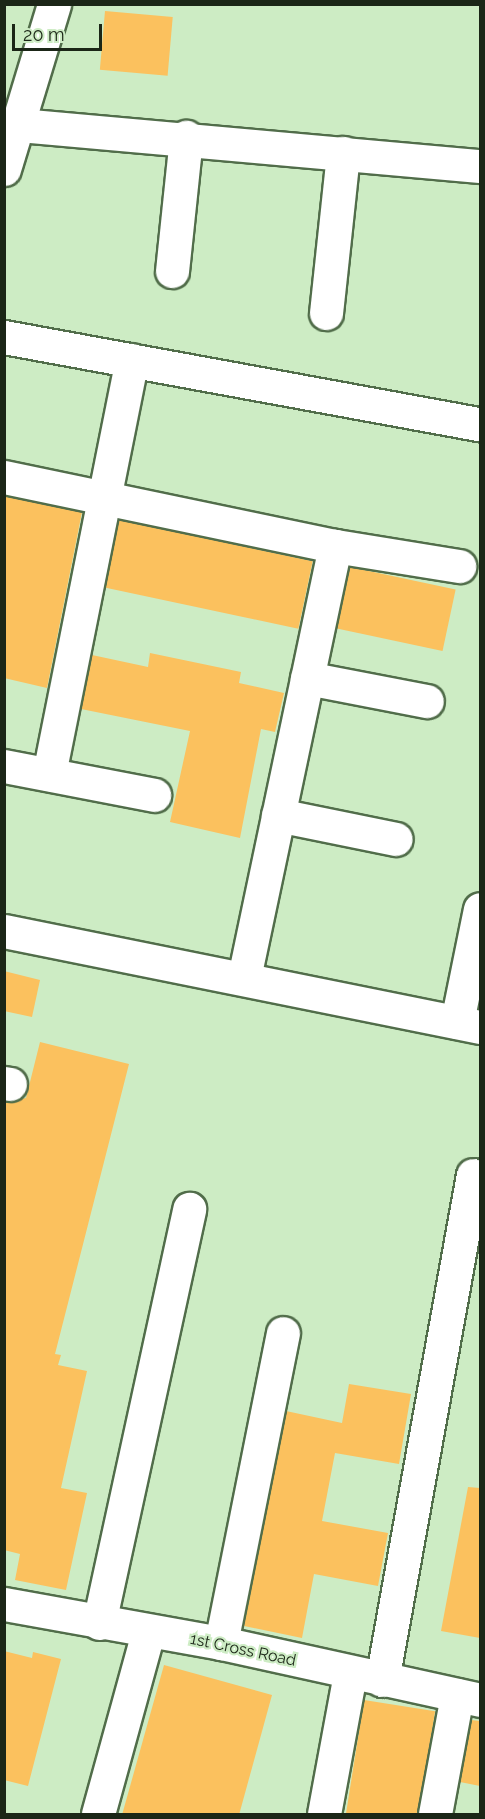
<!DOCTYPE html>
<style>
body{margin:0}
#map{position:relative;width:485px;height:1819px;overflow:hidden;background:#cdecc4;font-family:Raleway,sans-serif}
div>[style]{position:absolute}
.building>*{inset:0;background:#fbc15e;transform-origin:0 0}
.roads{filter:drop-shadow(2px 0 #516d4a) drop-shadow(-2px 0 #516d4a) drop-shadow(0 2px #516d4a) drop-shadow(0 -2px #516d4a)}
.minor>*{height:33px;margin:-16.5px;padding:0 16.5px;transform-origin:16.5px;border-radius:16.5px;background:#fff}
span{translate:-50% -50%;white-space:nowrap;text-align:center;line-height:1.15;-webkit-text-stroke:4.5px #cdecc4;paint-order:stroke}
.street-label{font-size:16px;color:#1b2617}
.frame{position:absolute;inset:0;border:6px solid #1b2617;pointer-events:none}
.scale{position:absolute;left:12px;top:24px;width:90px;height:27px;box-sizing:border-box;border:3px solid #1b2617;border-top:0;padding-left:8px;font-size:18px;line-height:21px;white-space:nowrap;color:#1b2617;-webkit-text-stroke:4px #cdecc4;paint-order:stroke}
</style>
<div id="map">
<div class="building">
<div style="left:105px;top:11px;width:68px;height:59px;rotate:5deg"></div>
<div style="clip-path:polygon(4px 496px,82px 512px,47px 688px,4px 678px)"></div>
<div style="left:119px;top:520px;width:198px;height:69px;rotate:12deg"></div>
<div style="left:350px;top:567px;width:108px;height:63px;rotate:12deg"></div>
<div style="clip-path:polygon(150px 653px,241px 672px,239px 683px,284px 693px,275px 732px,261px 729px,240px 838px,170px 822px,190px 731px,81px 709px,92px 655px,148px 667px)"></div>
<div style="clip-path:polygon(4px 971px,40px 980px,32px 1017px,4px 1011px)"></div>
<div style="clip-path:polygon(40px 1042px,129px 1064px,55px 1354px,61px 1355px,58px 1365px,87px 1371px,61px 1488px,87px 1493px,66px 1590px,15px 1580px,20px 1554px,4px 1550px,4px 1102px,26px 1098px)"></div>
<div style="clip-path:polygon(349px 1384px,411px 1394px,399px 1464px,335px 1453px,322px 1521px,388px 1533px,378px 1586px,314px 1574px,302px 1638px,244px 1626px,286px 1411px,342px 1423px)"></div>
<div style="clip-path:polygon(468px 1487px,480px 1488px,480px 1638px,441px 1631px)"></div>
<div style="clip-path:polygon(4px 1651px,32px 1658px,33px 1652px,61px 1659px,28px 1786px,4px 1780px)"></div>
<div style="clip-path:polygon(164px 1665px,272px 1695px,239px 1815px,122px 1815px)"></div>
<div style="left:364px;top:1700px;width:72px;height:117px;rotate:9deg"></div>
<div style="clip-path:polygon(471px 1720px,480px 1721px,480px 1786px,460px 1782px)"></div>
</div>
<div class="roads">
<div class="minor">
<div style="left:19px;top:125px;width:463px;rotate:5.1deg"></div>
<div style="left:4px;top:169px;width:172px;rotate:-73.1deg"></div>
<div style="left:172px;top:271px;width:135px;rotate:-84deg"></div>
<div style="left:326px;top:313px;width:161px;rotate:-83.9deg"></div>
<div style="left:4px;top:337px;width:484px;rotate:10.4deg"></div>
<div style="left:4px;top:477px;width:338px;rotate:11.8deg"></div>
<div style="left:335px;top:546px;width:442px;rotate:101.9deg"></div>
<div style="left:335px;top:546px;width:126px;rotate:9.2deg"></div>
<div style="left:307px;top:678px;width:122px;rotate:10.9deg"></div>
<div style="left:4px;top:766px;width:153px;rotate:10.9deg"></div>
<div style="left:49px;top:774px;width:422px;rotate:-78.7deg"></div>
<div style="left:278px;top:815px;width:120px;rotate:11.5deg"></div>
<div style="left:4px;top:931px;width:486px;rotate:11.4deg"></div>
<div style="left:457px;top:1022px;width:115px;rotate:-78.5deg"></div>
<div style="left:4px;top:1083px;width:6px;rotate:9deg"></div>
<div style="left:4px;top:1604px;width:220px;rotate:10.2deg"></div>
<div style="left:221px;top:1643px;width:265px;rotate:12.4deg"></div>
<div style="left:99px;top:1623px;width:424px;rotate:-77.7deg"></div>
<div style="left:221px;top:1643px;width:316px;rotate:-78.7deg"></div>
<div style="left:382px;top:1680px;width:513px;rotate:-79.79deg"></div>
<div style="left:98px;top:1814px;width:188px;rotate:-74.6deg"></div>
<div style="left:324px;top:1814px;width:142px;rotate:-79.5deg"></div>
<div style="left:435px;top:1814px;width:121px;rotate:-79.5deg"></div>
</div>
</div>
<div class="street-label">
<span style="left:243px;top:1650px;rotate:12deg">1st Cross Road</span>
</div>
<div class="frame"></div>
<div class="scale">20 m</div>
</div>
